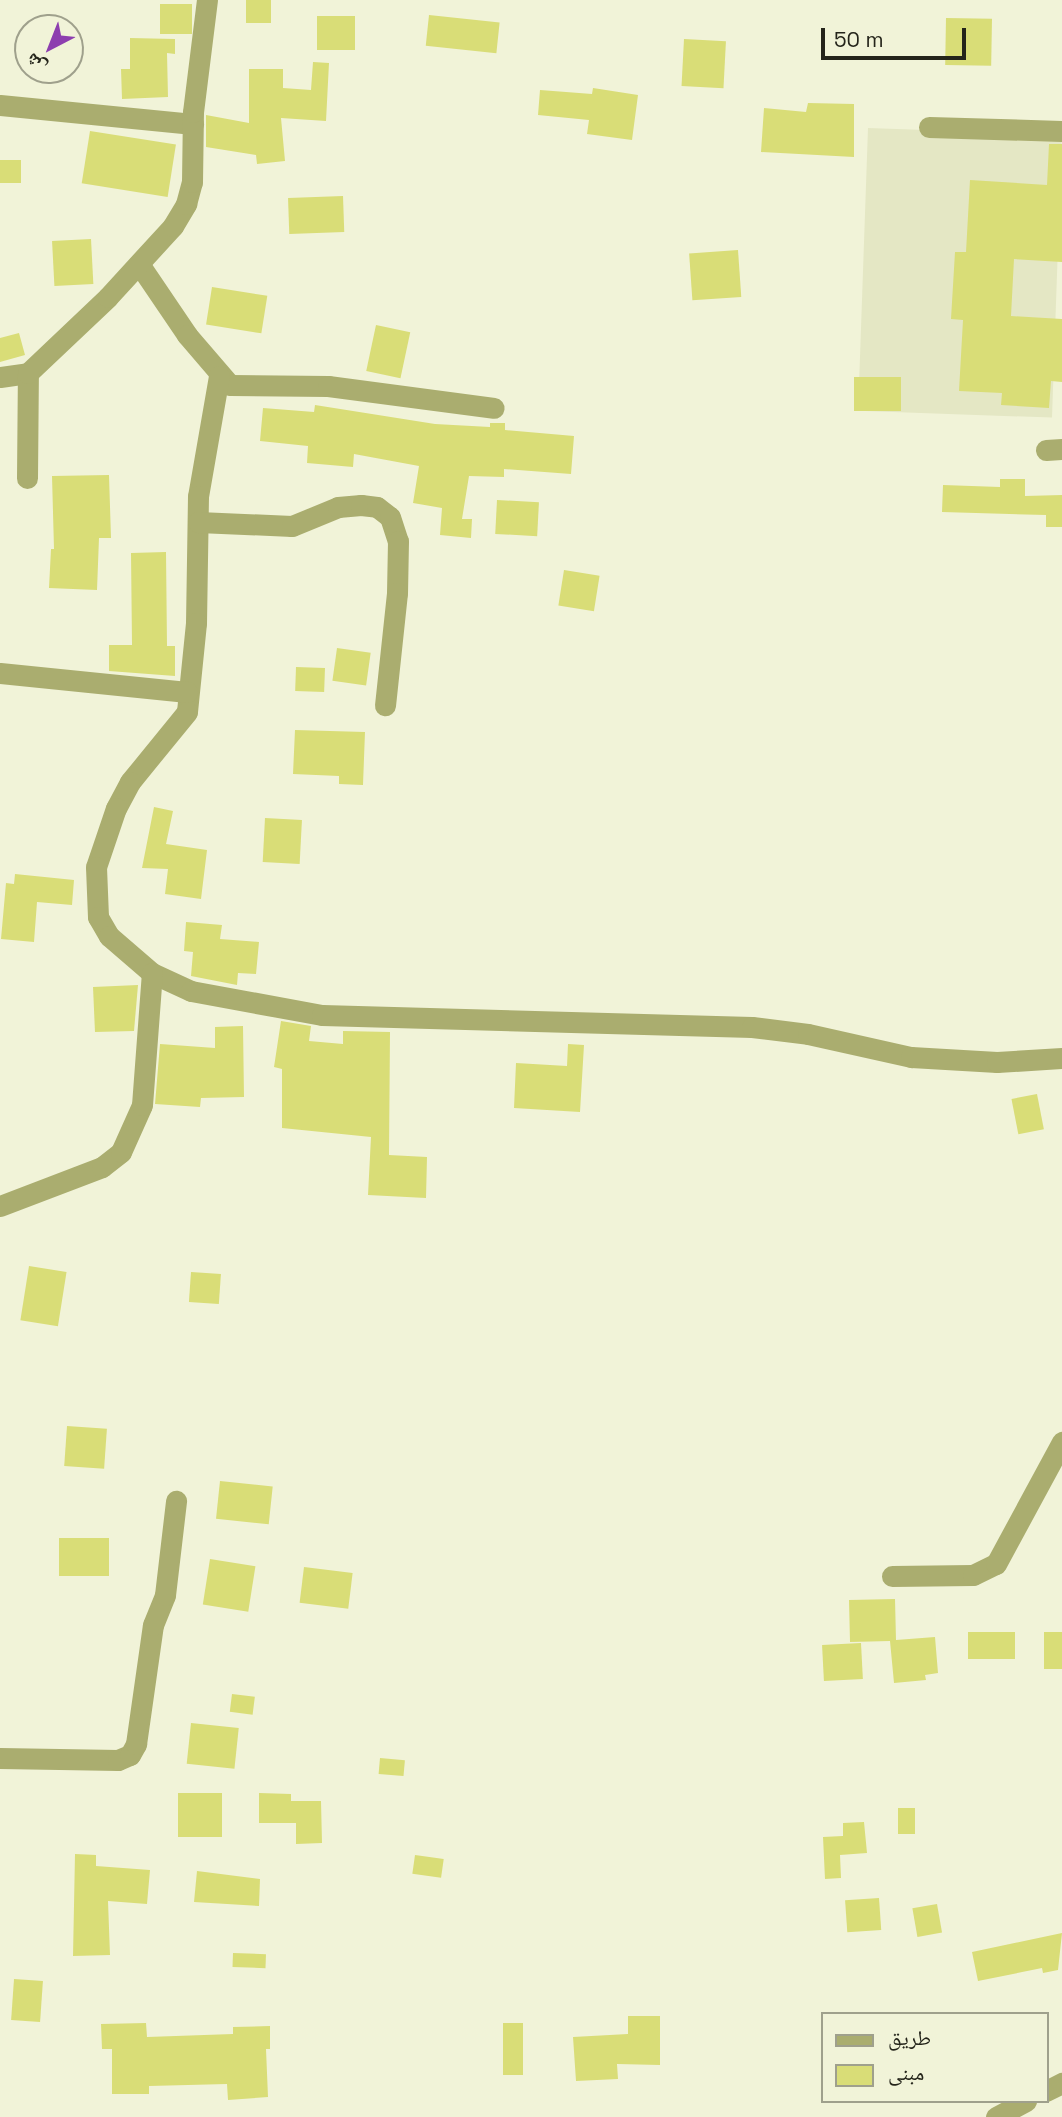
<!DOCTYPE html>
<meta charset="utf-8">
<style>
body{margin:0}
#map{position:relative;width:1062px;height:2117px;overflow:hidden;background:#f1f3d8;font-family:"Space Grotesk","Noto Naskh Arabic",sans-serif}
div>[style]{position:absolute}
.built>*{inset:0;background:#e4e7c4;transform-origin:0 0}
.building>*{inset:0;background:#d9dd77;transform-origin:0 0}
.minor>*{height:21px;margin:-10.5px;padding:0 10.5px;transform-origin:10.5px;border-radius:10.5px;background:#aaad6f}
span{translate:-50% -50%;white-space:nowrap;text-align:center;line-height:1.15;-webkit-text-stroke:6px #f1f3d8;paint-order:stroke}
.legend{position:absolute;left:821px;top:2012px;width:228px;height:91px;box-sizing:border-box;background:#f1f3d8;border:2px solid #9fa08c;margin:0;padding:9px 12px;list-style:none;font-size:21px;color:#24241a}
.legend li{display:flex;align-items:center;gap:14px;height:35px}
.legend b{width:35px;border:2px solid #9fa08c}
.north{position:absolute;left:14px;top:14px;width:70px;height:70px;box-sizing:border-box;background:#f1f3d8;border:2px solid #9fa08c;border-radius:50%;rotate:222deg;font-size:19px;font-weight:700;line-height:28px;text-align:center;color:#24241a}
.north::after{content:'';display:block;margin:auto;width:24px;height:32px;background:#8d3eaf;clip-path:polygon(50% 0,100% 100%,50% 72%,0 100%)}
.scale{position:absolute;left:821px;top:28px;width:145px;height:32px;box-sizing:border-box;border:4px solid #24241a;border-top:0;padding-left:9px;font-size:21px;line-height:24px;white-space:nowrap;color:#24241a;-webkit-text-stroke:5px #f1f3d8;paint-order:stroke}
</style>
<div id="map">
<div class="built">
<div style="left:868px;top:128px;width:194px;height:283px;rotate:2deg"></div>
</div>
<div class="building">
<div style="left:246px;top:0;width:25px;height:23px"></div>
<div style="left:160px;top:4px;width:32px;height:30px"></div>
<div style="left:429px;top:15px;width:71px;height:31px;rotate:6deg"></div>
<div style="left:317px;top:16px;width:38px;height:34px"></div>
<div style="left:946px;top:18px;width:46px;height:47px;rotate:1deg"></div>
<div style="clip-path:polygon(130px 38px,175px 39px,175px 54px,167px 53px,168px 97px,122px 99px,121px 69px,130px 69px)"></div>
<div style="left:684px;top:39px;width:42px;height:47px;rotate:3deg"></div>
<div style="clip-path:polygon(313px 62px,329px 63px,326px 121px,281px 118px,285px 161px,257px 164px,256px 155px,206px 147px,206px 115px,249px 123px,249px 69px,283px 69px,283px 88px,311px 90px)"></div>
<div style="clip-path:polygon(593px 88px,638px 95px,632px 140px,587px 134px,589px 120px,538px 115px,540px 90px,592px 94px)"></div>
<div style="clip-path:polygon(808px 103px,854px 104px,854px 157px,761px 152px,764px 108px,806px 112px)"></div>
<div style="left:90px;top:131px;width:87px;height:53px;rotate:9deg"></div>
<div style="clip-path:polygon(1049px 144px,1062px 144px,1062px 262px,1014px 259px,1011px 316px,1062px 319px,1062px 382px,1051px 381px,1049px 408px,1001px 405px,1002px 393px,959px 391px,963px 320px,951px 319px,955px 252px,966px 252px,970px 180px,1047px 185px)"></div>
<div style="left:21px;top:160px;width:23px;height:21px;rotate:90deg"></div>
<div style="left:343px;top:196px;width:36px;height:55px;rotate:88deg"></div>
<div style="left:91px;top:239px;width:45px;height:39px;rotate:87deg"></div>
<div style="left:738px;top:250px;width:47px;height:49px;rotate:86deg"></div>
<div style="left:212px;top:287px;width:56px;height:38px;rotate:9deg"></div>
<div style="left:376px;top:325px;width:35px;height:47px;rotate:12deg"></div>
<div style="clip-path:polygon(19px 333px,25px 355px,0 362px,0 338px)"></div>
<div style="left:901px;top:377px;width:34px;height:47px;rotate:90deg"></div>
<div style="clip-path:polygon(315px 405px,435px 424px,490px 427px,490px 423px,505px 423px,505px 430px,574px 436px,571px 474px,504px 469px,504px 477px,469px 476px,462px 519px,472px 519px,471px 538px,440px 535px,442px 508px,413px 503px,419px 466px,354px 454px,353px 467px,307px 463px,308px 446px,260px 441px,263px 408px,314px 412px)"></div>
<div style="clip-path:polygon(109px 475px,111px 538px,99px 538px,97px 590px,49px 588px,51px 549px,54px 549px,52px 476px)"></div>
<div style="clip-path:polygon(1000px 479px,1025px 479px,1025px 496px,1062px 495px,1062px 527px,1046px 527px,1046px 515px,942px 512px,943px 485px,1000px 487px)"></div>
<div style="left:497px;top:500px;width:42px;height:34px;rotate:3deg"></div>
<div style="clip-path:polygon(166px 552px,167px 646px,175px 646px,175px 676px,109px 671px,109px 645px,132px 645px,131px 553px)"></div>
<div style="left:564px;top:570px;width:36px;height:36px;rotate:9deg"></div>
<div style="left:337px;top:648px;width:34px;height:33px;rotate:8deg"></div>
<div style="left:296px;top:667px;width:29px;height:24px;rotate:2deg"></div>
<div style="clip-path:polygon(295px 730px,365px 732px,363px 785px,339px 784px,339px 776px,293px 774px)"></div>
<div style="clip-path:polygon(154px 807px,173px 811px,166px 844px,207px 850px,201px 899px,165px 894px,168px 869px,142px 868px)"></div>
<div style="left:265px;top:818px;width:37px;height:44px;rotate:3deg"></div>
<div style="clip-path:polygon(15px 874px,74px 880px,72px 905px,37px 902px,34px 942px,1px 939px,6px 883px,14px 884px)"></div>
<div style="clip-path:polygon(186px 922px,222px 925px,220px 939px,259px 942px,256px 974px,238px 973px,237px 985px,191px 976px,193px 952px,184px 951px)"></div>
<div style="clip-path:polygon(138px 985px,134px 1031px,95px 1032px,93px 987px)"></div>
<div style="clip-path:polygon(281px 1021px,311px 1026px,309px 1041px,343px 1044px,343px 1031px,390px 1032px,389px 1155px,427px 1157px,426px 1198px,368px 1195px,371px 1137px,282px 1128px,282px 1069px,274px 1067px)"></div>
<div style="clip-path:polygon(243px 1026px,244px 1097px,201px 1098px,200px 1107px,155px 1104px,160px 1044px,215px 1048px,215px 1027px)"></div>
<div style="clip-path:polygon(568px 1044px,584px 1045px,580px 1112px,514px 1108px,516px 1063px,567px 1066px)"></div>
<div style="left:1037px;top:1094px;width:36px;height:26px;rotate:79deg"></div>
<div style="left:29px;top:1266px;width:38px;height:55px;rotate:9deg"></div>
<div style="left:191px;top:1272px;width:30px;height:30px;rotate:4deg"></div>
<div style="left:67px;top:1426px;width:40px;height:40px;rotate:4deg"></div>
<div style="left:220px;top:1481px;width:53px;height:38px;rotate:6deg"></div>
<div style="left:59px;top:1538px;width:50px;height:38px"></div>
<div style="left:210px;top:1559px;width:46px;height:46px;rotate:9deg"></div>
<div style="left:304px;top:1567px;width:49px;height:36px;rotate:7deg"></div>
<div style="clip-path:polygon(895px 1599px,896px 1640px,935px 1637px,938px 1673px,925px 1675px,926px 1680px,894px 1683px,890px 1641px,850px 1642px,849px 1600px)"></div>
<div style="left:968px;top:1632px;width:47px;height:27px"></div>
<div style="left:1044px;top:1632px;width:18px;height:37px"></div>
<div style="left:861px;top:1643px;width:36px;height:39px;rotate:87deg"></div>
<div style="left:232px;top:1694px;width:23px;height:18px;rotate:7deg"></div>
<div style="left:191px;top:1723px;width:48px;height:41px;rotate:6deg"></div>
<div style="left:380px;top:1758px;width:25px;height:16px;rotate:5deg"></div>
<div style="left:178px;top:1793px;width:44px;height:44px"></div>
<div style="clip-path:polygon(259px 1793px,291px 1794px,291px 1801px,321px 1801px,322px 1843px,296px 1844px,296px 1823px,259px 1823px)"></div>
<div style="left:898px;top:1808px;width:17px;height:26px"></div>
<div style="clip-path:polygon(864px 1822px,867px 1853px,840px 1855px,841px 1878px,825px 1879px,823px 1837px,843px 1836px,843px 1823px)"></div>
<div style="clip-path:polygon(75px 1854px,96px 1855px,96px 1866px,150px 1870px,147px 1904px,108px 1901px,110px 1955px,73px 1956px)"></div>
<div style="left:415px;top:1855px;width:29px;height:19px;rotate:8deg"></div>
<div style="clip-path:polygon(197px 1871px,260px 1879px,259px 1906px,194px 1902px)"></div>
<div style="left:879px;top:1898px;width:32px;height:34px;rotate:86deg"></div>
<div style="left:937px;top:1904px;width:29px;height:25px;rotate:80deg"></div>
<div style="clip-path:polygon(1062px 1933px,1058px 1970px,1043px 1973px,1042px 1968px,978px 1981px,972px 1952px)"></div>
<div style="left:233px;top:1953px;width:33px;height:14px;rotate:2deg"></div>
<div style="left:14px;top:1979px;width:29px;height:41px;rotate:4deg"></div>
<div style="clip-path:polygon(628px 2016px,660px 2016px,660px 2065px,617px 2064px,618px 2079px,576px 2081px,573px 2037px,628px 2034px)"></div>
<div style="clip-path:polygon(146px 2023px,147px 2037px,233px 2034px,233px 2027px,270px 2026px,270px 2049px,266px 2049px,268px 2097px,228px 2100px,227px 2084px,149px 2086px,149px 2094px,112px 2094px,112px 2049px,102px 2049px,101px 2024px)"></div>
<div style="left:503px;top:2023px;width:20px;height:52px"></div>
</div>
<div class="minor">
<div style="left:0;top:105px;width:194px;rotate:5.6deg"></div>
<div style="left:929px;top:127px;width:133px;rotate:1.7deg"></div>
<div style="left:139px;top:264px;width:86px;rotate:55.9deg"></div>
<div style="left:187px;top:335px;width:66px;rotate:49.3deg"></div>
<div style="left:230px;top:385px;width:98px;rotate:0.6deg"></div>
<div style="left:328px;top:386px;width:167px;rotate:7.5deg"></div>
<div style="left:219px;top:376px;width:122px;rotate:99.9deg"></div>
<div style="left:198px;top:496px;width:127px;rotate:90.9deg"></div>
<div style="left:196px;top:623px;width:89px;rotate:95.8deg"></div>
<div style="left:187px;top:712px;width:90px;rotate:129.2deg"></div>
<div style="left:130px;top:782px;width:30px;rotate:118deg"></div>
<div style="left:116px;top:808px;width:62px;rotate:108.7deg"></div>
<div style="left:96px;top:867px;width:50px;rotate:87.7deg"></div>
<div style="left:98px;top:917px;width:22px;rotate:60deg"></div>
<div style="left:109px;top:936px;width:57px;rotate:40.7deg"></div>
<div style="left:152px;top:973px;width:43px;rotate:24.8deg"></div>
<div style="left:191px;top:991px;width:133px;rotate:10.4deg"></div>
<div style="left:322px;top:1015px;width:430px;rotate:1.6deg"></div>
<div style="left:752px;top:1027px;width:56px;rotate:7.1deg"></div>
<div style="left:808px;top:1034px;width:106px;rotate:12.6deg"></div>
<div style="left:911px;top:1057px;width:86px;rotate:3.3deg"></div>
<div style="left:997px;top:1062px;width:65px;rotate:-3.5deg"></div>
<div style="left:0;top:377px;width:28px;rotate:-8deg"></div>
<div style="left:1046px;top:450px;width:16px;rotate:-4deg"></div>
<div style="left:27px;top:478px;width:105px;rotate:-89.5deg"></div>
<div style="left:28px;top:373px;width:110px;rotate:-43.5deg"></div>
<div style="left:108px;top:297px;width:96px;rotate:-47.5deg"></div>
<div style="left:173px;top:226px;width:26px;rotate:-59deg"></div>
<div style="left:186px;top:204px;width:23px;rotate:-75deg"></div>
<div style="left:192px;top:182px;width:70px;rotate:-89.2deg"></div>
<div style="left:193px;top:112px;width:113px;rotate:-82.9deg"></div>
<div style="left:198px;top:522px;width:94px;rotate:2.4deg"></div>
<div style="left:292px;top:526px;width:50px;rotate:-22.4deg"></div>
<div style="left:338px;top:507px;width:23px;rotate:-5deg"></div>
<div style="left:361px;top:505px;width:16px;rotate:7deg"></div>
<div style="left:377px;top:507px;width:16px;rotate:38deg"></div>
<div style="left:390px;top:517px;width:25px;rotate:72deg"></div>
<div style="left:398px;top:541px;width:52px;rotate:91.1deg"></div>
<div style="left:397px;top:593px;width:113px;rotate:96.1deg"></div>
<div style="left:0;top:673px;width:188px;rotate:5.8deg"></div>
<div style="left:0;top:1206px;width:109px;rotate:-20.9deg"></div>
<div style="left:102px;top:1167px;width:24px;rotate:-38deg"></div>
<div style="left:121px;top:1152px;width:51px;rotate:-65.9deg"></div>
<div style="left:142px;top:1105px;width:132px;rotate:-85.7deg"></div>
<div style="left:892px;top:1576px;width:81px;rotate:-0.7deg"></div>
<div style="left:973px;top:1575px;width:25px;rotate:-26deg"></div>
<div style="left:996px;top:1564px;width:139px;rotate:-61.6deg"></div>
<div style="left:0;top:1758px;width:118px;rotate:1deg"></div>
<div style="left:118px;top:1760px;width:13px;rotate:-23deg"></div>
<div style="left:130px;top:1755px;width:13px;rotate:-61deg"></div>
<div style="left:136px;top:1744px;width:120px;rotate:-81.9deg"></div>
<div style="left:153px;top:1625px;width:32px;rotate:-68deg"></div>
<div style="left:165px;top:1595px;width:95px;rotate:-83.3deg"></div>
<div style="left:1046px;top:2091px;width:18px;rotate:-27deg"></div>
<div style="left:996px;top:2117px;width:34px;rotate:-28deg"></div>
</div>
<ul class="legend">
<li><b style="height:9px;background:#aaad6f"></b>طريق</li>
<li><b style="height:19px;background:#d9dd77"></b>مبنى</li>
</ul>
<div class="north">ش</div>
<div class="scale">50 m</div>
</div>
